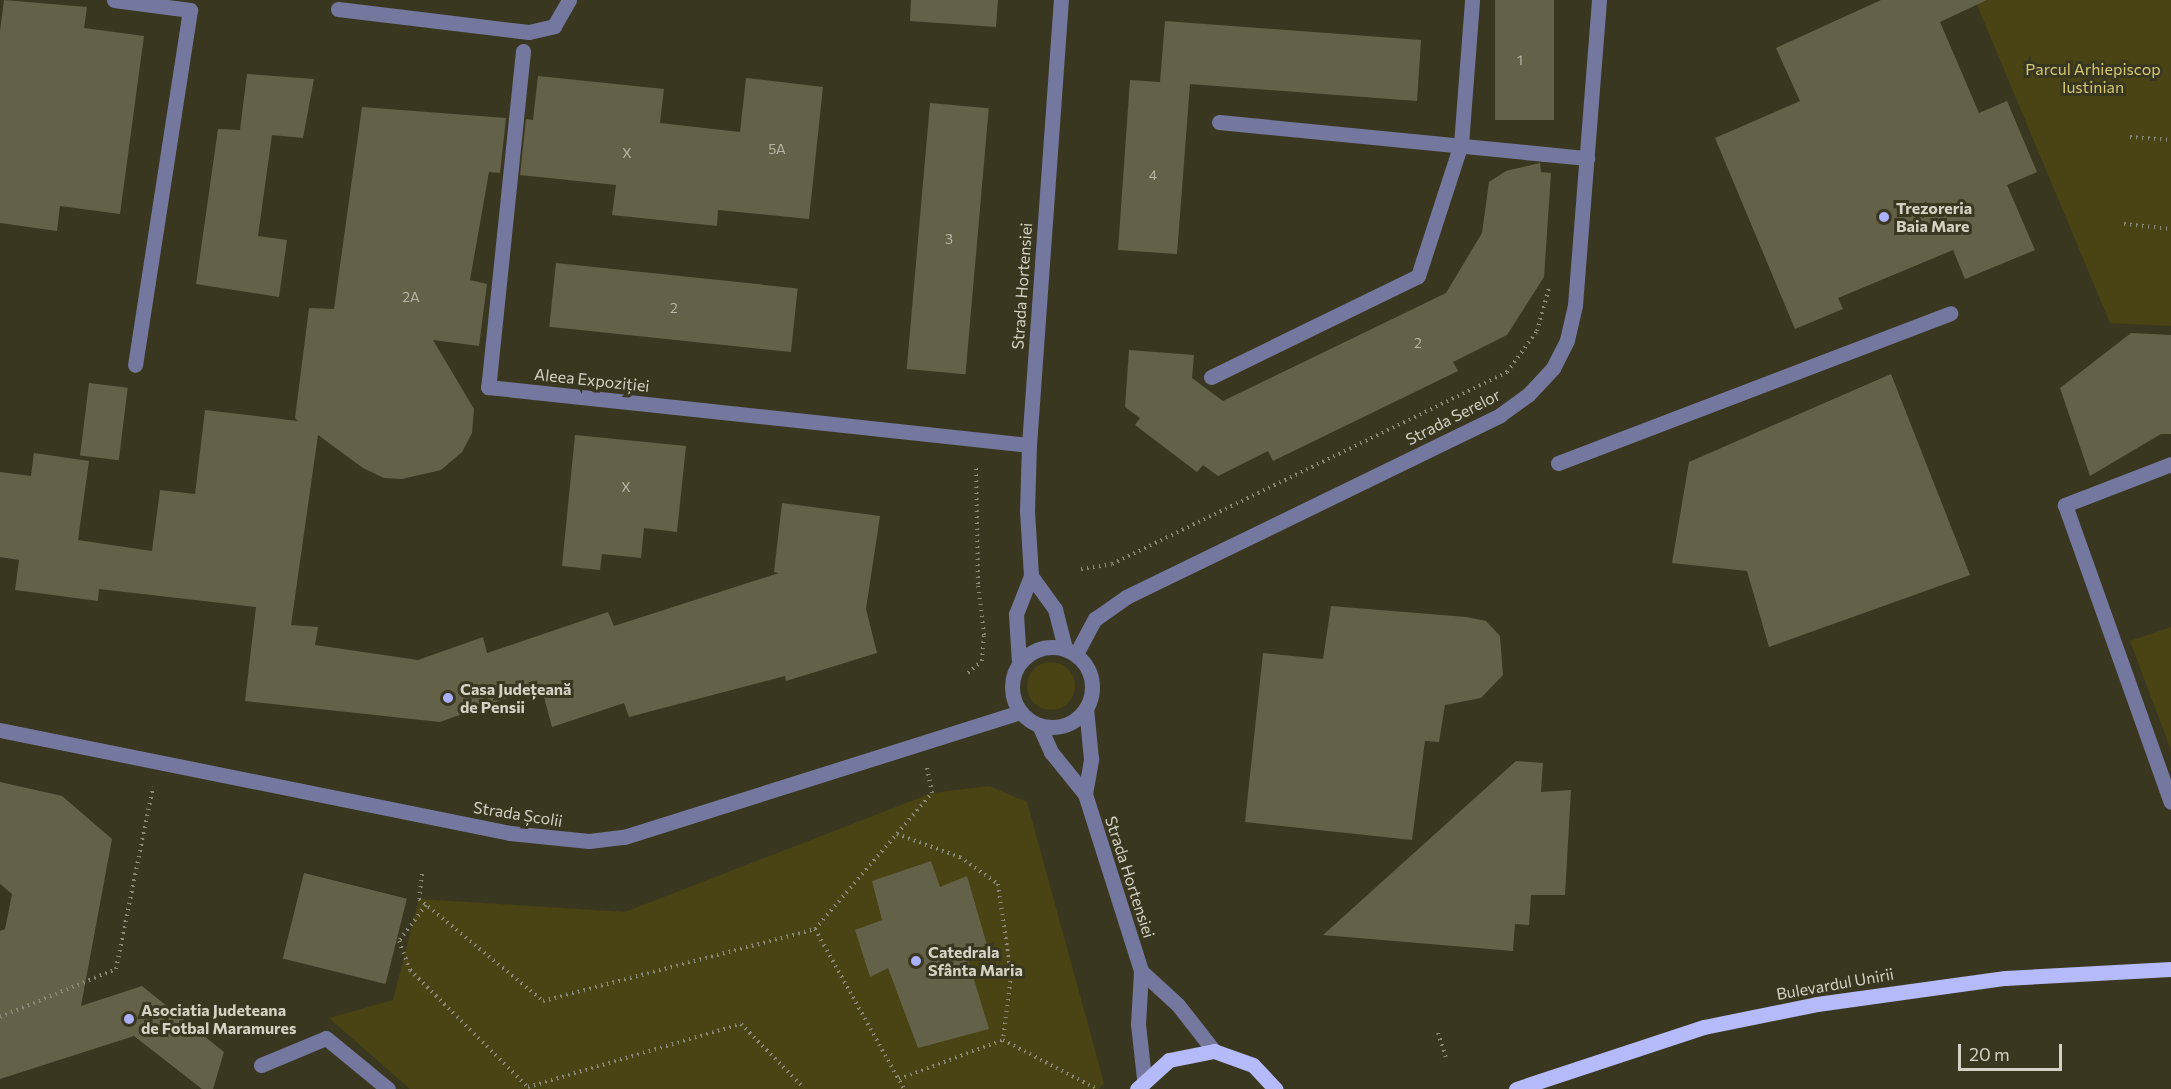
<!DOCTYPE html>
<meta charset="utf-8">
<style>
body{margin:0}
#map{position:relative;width:2171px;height:1089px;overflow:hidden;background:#3a3720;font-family:Commissioner,sans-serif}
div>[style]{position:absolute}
.green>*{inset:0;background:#4a4313}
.round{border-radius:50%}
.building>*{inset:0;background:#646149;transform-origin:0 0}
.path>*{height:4px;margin-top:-2px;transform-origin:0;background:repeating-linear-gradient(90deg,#8b8877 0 1.5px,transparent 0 6px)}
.minor>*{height:15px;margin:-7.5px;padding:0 7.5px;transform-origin:7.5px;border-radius:7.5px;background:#74789f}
.minor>.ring{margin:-7.5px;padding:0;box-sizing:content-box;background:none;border:15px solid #74789f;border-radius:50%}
.major>*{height:15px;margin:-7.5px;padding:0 7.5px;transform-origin:7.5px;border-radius:7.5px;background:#b4bafa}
.dots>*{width:16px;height:16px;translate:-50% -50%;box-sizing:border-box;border:3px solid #3a3720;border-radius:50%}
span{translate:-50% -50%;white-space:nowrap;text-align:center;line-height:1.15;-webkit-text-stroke:6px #3a3720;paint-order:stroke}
.number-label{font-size:14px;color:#b8b6a6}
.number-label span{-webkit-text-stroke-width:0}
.park-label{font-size:16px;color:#d3c877}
.poi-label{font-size:16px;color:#d4d2c5;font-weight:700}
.left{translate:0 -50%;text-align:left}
.street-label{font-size:16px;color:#d4d2c5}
.scale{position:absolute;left:1958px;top:1044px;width:104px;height:27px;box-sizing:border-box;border:3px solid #d4d2c5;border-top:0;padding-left:8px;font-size:18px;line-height:21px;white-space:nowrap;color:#d4d2c5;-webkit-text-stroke:4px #3a3720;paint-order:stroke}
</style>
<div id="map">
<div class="green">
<div style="clip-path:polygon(1975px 0,2171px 0,2171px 326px,2110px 323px)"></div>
<div style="clip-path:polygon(2171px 627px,2171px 750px,2130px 641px)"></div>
<div class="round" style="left:1027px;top:662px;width:48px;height:48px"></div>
<div style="clip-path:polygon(989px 786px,1027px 802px,1104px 1083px,1099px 1089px,410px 1089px,329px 1018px,393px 1000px,419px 899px,625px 912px,932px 793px)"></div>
</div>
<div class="building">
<div style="clip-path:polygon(4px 0,87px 7px,84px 28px,144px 36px,120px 214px,60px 206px,57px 231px,0 223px,0 31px)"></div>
<div style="clip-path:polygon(911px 0,998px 0,996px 27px,910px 21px)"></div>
<div style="left:1495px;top:0;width:59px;height:120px"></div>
<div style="clip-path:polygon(1881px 0,1987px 0,1940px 22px,1979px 113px,2007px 101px,2037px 172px,2007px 185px,2035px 250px,1965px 279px,1953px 250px,1838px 298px,1843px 309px,1795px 329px,1715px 138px,1800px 101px,1776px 48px)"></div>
<div style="clip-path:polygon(1165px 21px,1421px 40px,1417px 101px,1190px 84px,1177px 254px,1118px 250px,1130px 80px,1160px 82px)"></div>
<div style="clip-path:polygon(247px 74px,314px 79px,303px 138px,272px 135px,258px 236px,287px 240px,279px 297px,196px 284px,218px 129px,240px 130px)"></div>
<div style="clip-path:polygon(538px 76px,664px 89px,660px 123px,740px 132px,746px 78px,823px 87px,809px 219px,718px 210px,717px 226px,612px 215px,616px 185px,520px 175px,526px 119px,533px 120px)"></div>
<div style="left:930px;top:103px;width:59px;height:267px;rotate:5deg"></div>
<div style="clip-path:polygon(362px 107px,506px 118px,500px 173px,489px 172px,470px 280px,487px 284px,479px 346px,433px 340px,474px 409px,472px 433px,462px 452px,441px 470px,402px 479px,384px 478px,363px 468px,318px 435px,291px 625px,318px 627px,315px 645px,418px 660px,483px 637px,487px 653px,608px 612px,614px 626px,779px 573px,774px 572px,782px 503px,880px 516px,866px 609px,877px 653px,786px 681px,785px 676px,629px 717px,624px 703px,552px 727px,541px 686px,440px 722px,245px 701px,256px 607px,99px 589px,98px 601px,15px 590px,19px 560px,0 557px,0 472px,31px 476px,34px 453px,89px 461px,78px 540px,152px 551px,160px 490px,195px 494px,205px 410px,298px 421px,295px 418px,309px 308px,334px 309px)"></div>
<div style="clip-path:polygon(1540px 163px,1541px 172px,1551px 173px,1544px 277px,1507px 335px,1453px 362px,1458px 371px,1273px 461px,1268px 451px,1218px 476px,1203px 465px,1197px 472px,1135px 425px,1140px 418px,1125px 407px,1129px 350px,1194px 355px,1192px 378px,1223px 401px,1446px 293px,1482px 233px,1489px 182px,1506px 171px)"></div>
<div style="left:556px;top:263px;width:243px;height:64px;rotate:6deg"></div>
<div style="clip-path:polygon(2131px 333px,2171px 335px,2171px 434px,2161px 434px,2090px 476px,2060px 388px)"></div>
<div style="clip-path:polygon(1891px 374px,1970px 575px,1769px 647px,1747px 571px,1672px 563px,1689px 462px)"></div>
<div style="left:89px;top:383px;width:39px;height:73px;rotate:7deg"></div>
<div style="clip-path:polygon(575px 435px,686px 446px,677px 532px,644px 528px,641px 558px,602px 554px,600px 570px,562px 566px)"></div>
<div style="clip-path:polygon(1331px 606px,1466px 617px,1486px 621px,1500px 636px,1503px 675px,1481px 698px,1445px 705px,1439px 742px,1425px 741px,1412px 840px,1245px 822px,1263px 653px,1323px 659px)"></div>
<div style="clip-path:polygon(1516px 761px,1543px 763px,1541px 792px,1571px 790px,1565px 895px,1531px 895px,1529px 925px,1515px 924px,1513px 951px,1323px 935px)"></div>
<div style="clip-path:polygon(0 782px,62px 796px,112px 839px,81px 1006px,142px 986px,224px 1052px,213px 1089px,202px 1089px,134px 1036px,0 1079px,0 931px,5px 929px,12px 894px,0 884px)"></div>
<div style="clip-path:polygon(931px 861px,940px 887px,967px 876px,987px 945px,966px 953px,989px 1029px,918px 1048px,888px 968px,870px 977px,855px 930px,882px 920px,872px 881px)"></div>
<div style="left:304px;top:873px;width:106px;height:88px;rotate:14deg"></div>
</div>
<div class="path">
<div style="left:2130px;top:137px;width:41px;rotate:4.2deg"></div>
<div style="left:2124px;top:224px;width:47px;rotate:6.1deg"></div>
<div style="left:1081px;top:569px;width:31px;rotate:-9deg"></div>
<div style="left:1112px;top:564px;width:439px;rotate:-25.9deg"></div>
<div style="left:1507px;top:372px;width:51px;rotate:-53.8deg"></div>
<div style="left:1537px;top:331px;width:45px;rotate:-74.4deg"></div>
<div style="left:968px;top:673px;width:18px;rotate:-41deg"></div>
<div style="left:982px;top:661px;width:26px;rotate:-86deg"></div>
<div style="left:984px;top:635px;width:51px;rotate:-96.7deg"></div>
<div style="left:978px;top:584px;width:118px;rotate:-91deg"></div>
<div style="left:897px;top:834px;width:67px;rotate:20.1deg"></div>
<div style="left:960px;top:857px;width:47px;rotate:35.4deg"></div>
<div style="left:998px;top:884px;width:92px;rotate:81.9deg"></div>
<div style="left:1011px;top:975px;width:65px;rotate:97deg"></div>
<div style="left:422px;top:874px;width:25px;rotate:97deg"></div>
<div style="left:419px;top:899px;width:161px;rotate:39.4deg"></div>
<div style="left:543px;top:1001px;width:281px;rotate:-14.8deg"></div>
<div style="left:815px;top:929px;width:179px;rotate:-49.3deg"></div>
<div style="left:932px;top:793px;width:26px;rotate:-101deg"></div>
<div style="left:426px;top:905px;width:45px;rotate:126.9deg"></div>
<div style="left:399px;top:941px;width:31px;rotate:69deg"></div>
<div style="left:410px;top:970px;width:166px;rotate:44.8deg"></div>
<div style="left:528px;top:1087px;width:222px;rotate:-16.5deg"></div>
<div style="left:741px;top:1024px;width:90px;rotate:45.5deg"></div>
<div style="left:815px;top:929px;width:183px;rotate:60.9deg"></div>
<div style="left:0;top:1017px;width:126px;rotate:-22.5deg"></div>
<div style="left:116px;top:969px;width:186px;rotate:-78.5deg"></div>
<div style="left:1438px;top:1033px;width:25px;rotate:72deg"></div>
<div style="left:899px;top:1079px;width:111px;rotate:-20.6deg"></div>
<div style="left:1003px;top:1040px;width:106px;rotate:27.5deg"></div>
</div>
<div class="minor">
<div style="left:114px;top:0;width:77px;rotate:7.5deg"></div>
<div style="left:190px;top:10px;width:359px;rotate:98.8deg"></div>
<div style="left:338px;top:9px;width:192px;rotate:6.9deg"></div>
<div style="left:529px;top:32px;width:26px;rotate:-13deg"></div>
<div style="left:554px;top:26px;width:30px;rotate:-60deg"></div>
<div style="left:523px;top:51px;width:338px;rotate:95.9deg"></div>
<div style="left:488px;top:387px;width:544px;rotate:6.12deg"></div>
<div style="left:1219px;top:122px;width:370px;rotate:5.6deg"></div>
<div style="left:1211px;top:377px;width:230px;rotate:-26deg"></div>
<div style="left:1418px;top:276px;width:139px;rotate:-72deg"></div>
<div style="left:1461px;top:144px;width:144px;rotate:-85.6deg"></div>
<div style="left:1558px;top:463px;width:420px;rotate:-20.9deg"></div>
<div style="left:2171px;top:464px;width:114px;rotate:158.9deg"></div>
<div style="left:2065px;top:505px;width:315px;rotate:70.4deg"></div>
<div style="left:1031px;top:576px;width:41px;rotate:54deg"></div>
<div style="left:1055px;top:609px;width:40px;rotate:75.6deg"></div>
<div class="ring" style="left:1012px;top:647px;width:65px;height:65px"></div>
<div style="left:1076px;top:654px;width:40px;rotate:-62deg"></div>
<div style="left:1095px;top:619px;width:38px;rotate:-35deg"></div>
<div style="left:1126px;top:597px;width:416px;rotate:-25.9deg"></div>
<div style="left:1500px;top:415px;width:34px;rotate:-36deg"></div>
<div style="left:1528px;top:395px;width:37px;rotate:-47deg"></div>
<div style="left:1553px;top:368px;width:31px;rotate:-63deg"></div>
<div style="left:1567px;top:340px;width:36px;rotate:-77deg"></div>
<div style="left:1575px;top:305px;width:306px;rotate:-85.5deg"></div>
<div style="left:1019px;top:662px;width:48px;rotate:-93.6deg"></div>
<div style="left:1016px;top:614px;width:41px;rotate:-68.5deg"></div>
<div style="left:1031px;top:576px;width:65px;rotate:-93.5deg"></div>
<div style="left:1027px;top:511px;width:66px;rotate:-88.3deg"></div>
<div style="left:1029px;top:445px;width:446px;rotate:-85.9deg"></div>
<div style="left:1039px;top:725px;width:30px;rotate:66deg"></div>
<div style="left:1051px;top:752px;width:54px;rotate:51deg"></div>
<div style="left:1085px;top:794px;width:186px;rotate:72.4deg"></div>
<div style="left:1141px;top:971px;width:53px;rotate:93.2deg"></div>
<div style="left:1138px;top:1024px;width:54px;rotate:83.7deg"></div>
<div style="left:0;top:730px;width:520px;rotate:11.42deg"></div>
<div style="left:510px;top:833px;width:79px;rotate:5.8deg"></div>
<div style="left:589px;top:841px;width:35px;rotate:-7deg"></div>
<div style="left:624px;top:837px;width:415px;rotate:-17.5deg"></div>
<div style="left:1085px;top:794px;width:36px;rotate:-80deg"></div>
<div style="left:1091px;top:759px;width:51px;rotate:-95.6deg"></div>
<div style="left:1141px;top:971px;width:50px;rotate:42.6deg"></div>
<div style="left:1178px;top:1005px;width:58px;rotate:52deg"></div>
<div style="left:261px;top:1065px;width:70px;rotate:-22.6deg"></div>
<div style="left:326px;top:1038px;width:80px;rotate:39.4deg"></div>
</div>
<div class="major">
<div style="left:1137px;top:1089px;width:43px;rotate:-42.2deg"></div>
<div style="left:1169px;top:1060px;width:46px;rotate:-11.3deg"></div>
<div style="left:1214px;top:1051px;width:41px;rotate:19.7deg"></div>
<div style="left:1253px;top:1065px;width:33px;rotate:47deg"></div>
<div style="left:1516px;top:1089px;width:198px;rotate:-18.3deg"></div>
<div style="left:1704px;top:1027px;width:115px;rotate:-11.5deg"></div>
<div style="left:1817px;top:1004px;width:190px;rotate:-7.9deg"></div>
<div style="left:2005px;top:978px;width:166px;rotate:-3.1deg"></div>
</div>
<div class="dots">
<div style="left:1884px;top:217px;background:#aab0fb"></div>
<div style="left:448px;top:698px;background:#aab0fb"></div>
<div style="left:916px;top:961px;background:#aab0fb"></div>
<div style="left:129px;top:1019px;background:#aab0fb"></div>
</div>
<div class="number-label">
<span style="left:1520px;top:60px">1</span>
<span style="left:777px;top:149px">5A</span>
<span style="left:627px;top:153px">X</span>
<span style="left:1153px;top:175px">4</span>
<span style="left:949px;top:239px">3</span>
<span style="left:411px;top:297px">2A</span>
<span style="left:674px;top:308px">2</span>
<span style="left:1418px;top:343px">2</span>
<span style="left:626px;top:487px">X</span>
</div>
<div class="park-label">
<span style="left:2093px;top:78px">Parcul Arhiepiscop<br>Iustinian</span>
</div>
<div class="poi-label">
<span class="left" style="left:1896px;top:217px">Trezoreria<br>Baia Mare</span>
<span class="left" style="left:460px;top:698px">Casa Județeană<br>de Pensii</span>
<span class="left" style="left:928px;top:961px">Catedrala<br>Sfânta Maria</span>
<span class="left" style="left:141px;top:1019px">Asociatia Judeteana<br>de Fotbal Maramures</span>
</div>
<div class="street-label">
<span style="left:1022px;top:286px;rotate:-86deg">Strada Hortensiei</span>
<span style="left:592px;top:380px;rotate:6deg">Aleea Expoziției</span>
<span style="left:1453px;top:417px;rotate:-27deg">Strada Serelor</span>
<span style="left:518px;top:814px;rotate:9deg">Strada Școlii</span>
<span style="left:1130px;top:877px;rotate:72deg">Strada Hortensiei</span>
<span style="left:1835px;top:984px;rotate:-10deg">Bulevardul Unirii</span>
</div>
<div class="scale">20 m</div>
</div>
